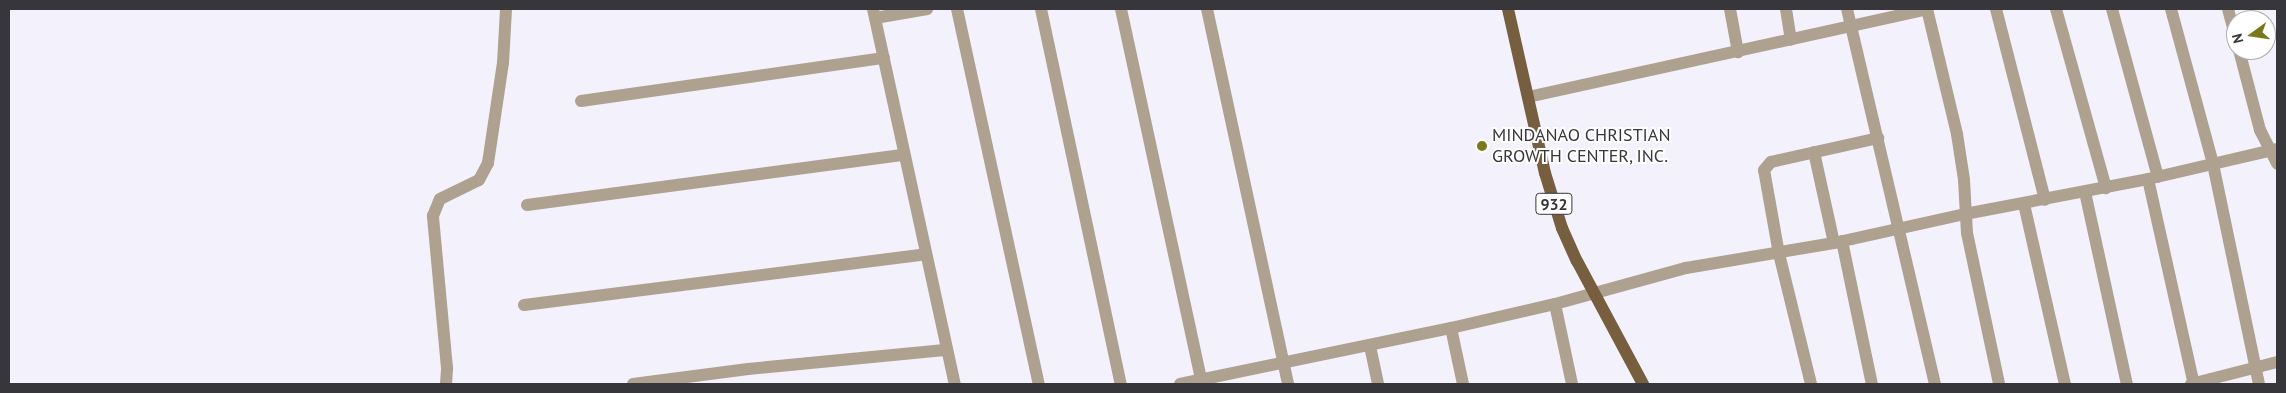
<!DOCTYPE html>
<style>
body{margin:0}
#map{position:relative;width:2286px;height:393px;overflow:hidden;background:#f3f1fb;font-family:"PT Sans",sans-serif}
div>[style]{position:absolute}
.minor>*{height:12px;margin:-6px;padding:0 6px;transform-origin:6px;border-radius:6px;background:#afa190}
.primary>*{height:12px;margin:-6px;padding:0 6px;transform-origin:6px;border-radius:6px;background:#765e3f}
.dots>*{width:14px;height:14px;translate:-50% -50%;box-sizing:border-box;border:2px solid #fff;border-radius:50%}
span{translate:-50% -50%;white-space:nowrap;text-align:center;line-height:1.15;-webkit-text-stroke:4px #fff;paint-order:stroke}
.shield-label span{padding:1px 4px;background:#fff;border:1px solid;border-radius:4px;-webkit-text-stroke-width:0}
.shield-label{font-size:16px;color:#37363a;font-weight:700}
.poi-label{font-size:18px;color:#37363a}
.left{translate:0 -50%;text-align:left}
.frame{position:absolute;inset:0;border:10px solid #37363a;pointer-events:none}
.north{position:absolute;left:2226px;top:10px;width:50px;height:50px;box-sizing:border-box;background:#fff;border:1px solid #afafb0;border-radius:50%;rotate:256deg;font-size:14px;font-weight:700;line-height:20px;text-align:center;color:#37363a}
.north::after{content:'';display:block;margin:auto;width:18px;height:22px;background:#7d771c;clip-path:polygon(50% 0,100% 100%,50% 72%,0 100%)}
</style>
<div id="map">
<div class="minor">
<div style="left:873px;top:9px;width:384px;rotate:77.7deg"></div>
<div style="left:957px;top:9px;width:384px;rotate:77.7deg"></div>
<div style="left:1041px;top:9px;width:383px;rotate:78deg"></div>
<div style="left:1121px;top:9px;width:384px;rotate:77.8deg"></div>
<div style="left:1207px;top:9px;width:384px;rotate:77.8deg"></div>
<div style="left:1730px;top:9px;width:44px;rotate:79.5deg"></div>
<div style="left:1786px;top:9px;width:31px;rotate:81deg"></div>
<div style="left:1847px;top:9px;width:385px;rotate:76.8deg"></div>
<div style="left:1927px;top:9px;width:129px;rotate:76.5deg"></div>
<div style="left:1957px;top:134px;width:47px;rotate:81.3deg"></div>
<div style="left:1964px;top:180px;width:53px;rotate:86.8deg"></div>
<div style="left:1967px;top:233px;width:154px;rotate:78deg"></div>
<div style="left:1996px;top:9px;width:197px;rotate:75.6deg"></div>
<div style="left:2056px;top:9px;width:186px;rotate:74.4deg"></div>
<div style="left:2112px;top:9px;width:174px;rotate:74.7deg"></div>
<div style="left:2171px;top:9px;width:161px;rotate:74.8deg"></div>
<div style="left:2213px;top:164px;width:225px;rotate:78.2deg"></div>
<div style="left:2228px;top:9px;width:30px;rotate:75deg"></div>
<div style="left:875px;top:18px;width:53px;rotate:-9.8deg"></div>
<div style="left:2239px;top:50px;width:83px;rotate:75.3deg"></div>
<div style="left:2260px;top:130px;width:38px;rotate:63deg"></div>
<div style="left:1528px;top:97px;width:409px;rotate:-12.4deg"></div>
<div style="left:581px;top:101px;width:306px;rotate:-8.1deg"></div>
<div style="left:1814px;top:152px;width:93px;rotate:77.6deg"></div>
<div style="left:2148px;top:179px;width:210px;rotate:77.4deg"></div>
<div style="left:2085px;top:192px;width:197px;rotate:77.7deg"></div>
<div style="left:2024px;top:204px;width:185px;rotate:77.2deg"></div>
<div style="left:527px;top:205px;width:380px;rotate:-7.6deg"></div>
<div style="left:1842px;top:241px;width:146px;rotate:78.2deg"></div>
<div style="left:1555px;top:304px;width:82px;rotate:78deg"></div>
<div style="left:524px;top:305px;width:405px;rotate:-7.2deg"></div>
<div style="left:1451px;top:328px;width:57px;rotate:77.9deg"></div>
<div style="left:1370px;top:346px;width:39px;rotate:78deg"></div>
<div style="left:446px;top:384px;width:16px;rotate:-86deg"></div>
<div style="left:447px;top:368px;width:153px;rotate:-95.3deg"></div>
<div style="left:433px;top:216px;width:18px;rotate:-68deg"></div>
<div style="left:440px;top:199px;width:43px;rotate:-26deg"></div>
<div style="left:479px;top:180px;width:19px;rotate:-62deg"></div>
<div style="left:488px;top:163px;width:101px;rotate:-81.5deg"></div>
<div style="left:503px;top:63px;width:54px;rotate:-86.8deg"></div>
<div style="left:633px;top:384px;width:116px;rotate:-7.4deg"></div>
<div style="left:748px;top:369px;width:200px;rotate:-5.5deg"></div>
<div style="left:1180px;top:384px;width:277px;rotate:-11.7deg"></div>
<div style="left:1451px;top:328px;width:107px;rotate:-13deg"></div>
<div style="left:1555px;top:304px;width:136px;rotate:-15.4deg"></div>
<div style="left:1686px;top:268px;width:150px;rotate:-9.6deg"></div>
<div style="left:1834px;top:243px;width:134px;rotate:-12.5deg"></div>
<div style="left:1965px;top:214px;width:186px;rotate:-10.8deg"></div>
<div style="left:2148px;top:179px;width:132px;rotate:-13.1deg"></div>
<div style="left:1811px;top:384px;width:134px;rotate:-103.8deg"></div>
<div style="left:1779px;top:254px;width:85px;rotate:-100.1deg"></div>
<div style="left:1764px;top:170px;width:11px;rotate:-49deg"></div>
<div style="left:1771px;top:162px;width:110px;rotate:-12.6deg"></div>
<div style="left:2191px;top:384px;width:89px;rotate:-14.3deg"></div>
</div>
<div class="primary">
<div style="left:1508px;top:9px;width:168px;rotate:77.3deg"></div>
<div style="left:1545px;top:173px;width:58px;rotate:72.8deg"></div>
<div style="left:1562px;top:228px;width:36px;rotate:66deg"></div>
<div style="left:1577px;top:261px;width:140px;rotate:61.8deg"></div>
</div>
<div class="dots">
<div style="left:1482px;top:146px;background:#7d771c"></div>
</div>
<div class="shield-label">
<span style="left:1554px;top:204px">932</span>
</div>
<div class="poi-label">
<span class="left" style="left:1492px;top:146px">MINDANAO CHRISTIAN<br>GROWTH CENTER, INC.</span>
</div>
<div class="frame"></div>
<div class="north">N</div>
</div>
